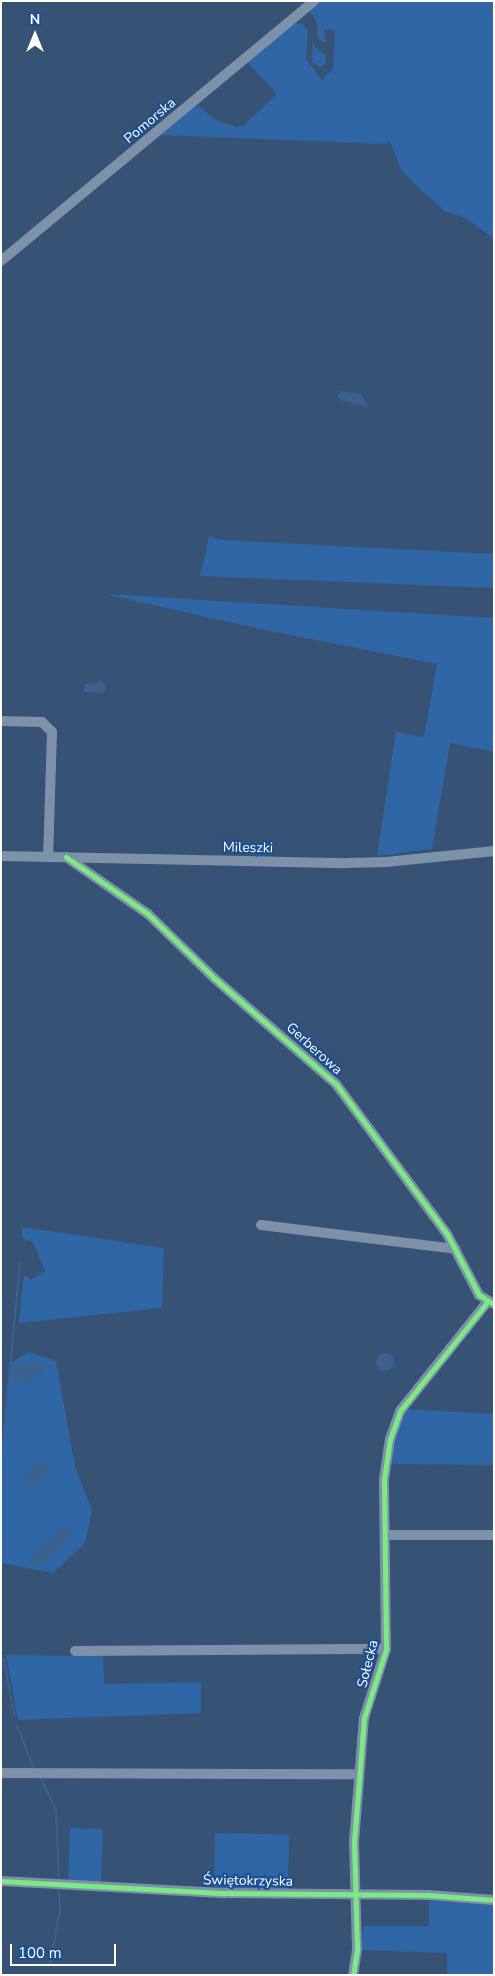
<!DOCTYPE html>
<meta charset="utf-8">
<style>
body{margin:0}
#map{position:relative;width:495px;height:1976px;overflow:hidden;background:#365274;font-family:"Nunito Sans",sans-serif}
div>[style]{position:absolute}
.green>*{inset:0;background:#2f66a5;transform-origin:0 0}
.water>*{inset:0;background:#3b618d}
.round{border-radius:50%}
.stream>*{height:2px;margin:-1px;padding:0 1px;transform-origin:1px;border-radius:1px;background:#3b618d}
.minor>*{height:10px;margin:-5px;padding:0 5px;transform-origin:5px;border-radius:5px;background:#7d92a8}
.cycleway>*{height:5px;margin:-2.5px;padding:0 2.5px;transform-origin:2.5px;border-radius:2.5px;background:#7ce984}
span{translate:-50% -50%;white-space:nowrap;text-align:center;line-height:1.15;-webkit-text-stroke:4px #1b4f8f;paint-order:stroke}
.street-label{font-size:14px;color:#fff}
.frame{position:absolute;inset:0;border:2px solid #fff;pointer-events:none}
.north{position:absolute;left:10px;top:10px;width:50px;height:50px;-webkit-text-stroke:4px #1b4f8f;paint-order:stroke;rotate:0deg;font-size:14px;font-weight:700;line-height:20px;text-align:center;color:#fff}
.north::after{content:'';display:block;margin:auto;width:18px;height:22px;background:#fff;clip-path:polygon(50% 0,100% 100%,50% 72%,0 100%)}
.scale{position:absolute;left:10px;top:1944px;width:106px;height:22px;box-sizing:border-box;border:2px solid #fff;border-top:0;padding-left:6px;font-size:15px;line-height:18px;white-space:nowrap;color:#fff;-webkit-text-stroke:4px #1b4f8f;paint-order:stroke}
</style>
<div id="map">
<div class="green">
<div style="clip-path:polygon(320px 1px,494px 1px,494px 239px,467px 219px,445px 211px,425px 194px,401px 170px,390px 141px,385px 144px,160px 135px,197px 105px,218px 121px,237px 127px,244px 125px,277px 94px,247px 62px,294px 24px,302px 23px,308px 31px,306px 59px,322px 80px,333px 69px,335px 30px,324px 30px,326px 43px,318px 39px,317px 22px,310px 12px)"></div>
<div style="clip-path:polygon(313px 40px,316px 49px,326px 55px,326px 63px,321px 67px,312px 62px)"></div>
<div style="clip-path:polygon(209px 536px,221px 540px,494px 554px,494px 588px,200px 576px)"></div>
<div style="clip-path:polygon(105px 594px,494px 618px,494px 752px,450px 743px,432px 849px,377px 856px,396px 732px,424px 737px,437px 664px,260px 629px)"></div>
<div style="clip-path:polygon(22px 1227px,164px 1248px,162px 1308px,19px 1323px,24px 1275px,31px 1280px,45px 1271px,33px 1242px,22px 1238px)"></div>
<div style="clip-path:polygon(28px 1352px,56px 1361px,75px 1466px,92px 1511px,85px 1543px,53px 1573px,1px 1563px,1px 1463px,11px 1363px)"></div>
<div style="clip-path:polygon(406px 1409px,494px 1414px,494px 1465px,389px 1464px,397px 1428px)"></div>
<div style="clip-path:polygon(6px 1655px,103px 1656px,104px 1684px,201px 1682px,201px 1713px,18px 1720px)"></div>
<div style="left:70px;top:1828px;width:33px;height:53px;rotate:2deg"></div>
<div style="left:215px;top:1833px;width:74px;height:55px;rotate:1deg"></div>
<div style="clip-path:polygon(429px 1901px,494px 1904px,494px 1975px,447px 1975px,447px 1953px,362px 1950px,363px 1926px,429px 1926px)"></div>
</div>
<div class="water">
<div style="clip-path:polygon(341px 391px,361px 394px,368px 407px,340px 400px,338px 395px)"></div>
<div style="clip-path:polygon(102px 681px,106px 688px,103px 693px,84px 692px,85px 683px,90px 685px)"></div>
<div class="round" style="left:376px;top:1353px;width:18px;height:18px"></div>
<div style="clip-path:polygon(40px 1363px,45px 1366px,43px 1375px,35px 1374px,29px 1383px,13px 1380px,13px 1365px)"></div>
<div style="clip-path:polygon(43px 1461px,50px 1464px,46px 1473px,34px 1485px,29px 1484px,25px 1481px,27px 1472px)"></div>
<div style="clip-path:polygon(66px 1525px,71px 1531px,69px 1538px,43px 1564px,32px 1563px,30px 1557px)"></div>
</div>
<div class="stream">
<div style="left:1px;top:1463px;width:201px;rotate:-84.6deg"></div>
<div style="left:4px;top:1659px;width:57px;rotate:79.9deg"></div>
<div style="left:17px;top:1726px;width:46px;rotate:68.4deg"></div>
<div style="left:41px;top:1779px;width:34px;rotate:64deg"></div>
<div style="left:56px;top:1810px;width:71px;rotate:87.6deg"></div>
<div style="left:50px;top:1964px;width:55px;rotate:-79.5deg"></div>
<div style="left:60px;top:1910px;width:19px;rotate:-93deg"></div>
</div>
<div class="minor">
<div style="left:1px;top:261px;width:407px;rotate:-39.7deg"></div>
<div style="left:1px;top:721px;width:41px;rotate:1.4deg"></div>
<div style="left:42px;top:722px;width:14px;rotate:45deg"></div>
<div style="left:52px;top:732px;width:125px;rotate:91.8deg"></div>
<div style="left:1px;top:856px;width:345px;rotate:1.2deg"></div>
<div style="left:346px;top:863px;width:40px;rotate:-1.4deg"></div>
<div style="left:386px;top:862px;width:109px;rotate:-5.8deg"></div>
<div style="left:66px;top:857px;width:100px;rotate:34.8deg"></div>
<div style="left:148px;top:914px;width:92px;rotate:44.1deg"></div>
<div style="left:214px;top:978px;width:162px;rotate:41deg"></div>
<div style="left:336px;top:1084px;width:187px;rotate:53.5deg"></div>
<div style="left:447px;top:1234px;width:69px;rotate:62.3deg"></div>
<div style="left:479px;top:1295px;width:17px;rotate:31deg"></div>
<div style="left:261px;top:1225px;width:196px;rotate:7deg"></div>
<div style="left:386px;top:1535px;width:108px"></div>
<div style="left:75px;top:1651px;width:311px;rotate:-0.4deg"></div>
<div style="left:1px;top:1773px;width:358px;rotate:0.2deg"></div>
<div style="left:1px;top:1881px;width:225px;rotate:3.1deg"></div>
<div style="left:226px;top:1893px;width:202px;rotate:0.6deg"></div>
<div style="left:428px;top:1895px;width:66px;rotate:4.3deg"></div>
<div style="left:353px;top:1975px;width:26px;rotate:-81deg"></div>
<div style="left:357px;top:1949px;width:107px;rotate:-91.6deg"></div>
<div style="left:354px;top:1842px;width:124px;rotate:-85.4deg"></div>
<div style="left:364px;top:1718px;width:72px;rotate:-72.3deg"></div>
<div style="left:386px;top:1649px;width:170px;rotate:-90.7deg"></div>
<div style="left:384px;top:1479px;width:40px;rotate:-81.5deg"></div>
<div style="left:390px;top:1439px;width:30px;rotate:-70deg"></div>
<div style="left:400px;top:1411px;width:141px;rotate:-51.3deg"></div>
</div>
<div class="cycleway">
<div style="left:66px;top:857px;width:100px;rotate:34.8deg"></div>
<div style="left:148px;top:914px;width:92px;rotate:44.1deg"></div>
<div style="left:214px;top:978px;width:162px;rotate:41deg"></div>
<div style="left:336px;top:1084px;width:187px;rotate:53.5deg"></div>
<div style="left:447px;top:1234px;width:69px;rotate:62.3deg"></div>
<div style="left:479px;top:1295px;width:17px;rotate:31deg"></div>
<div style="left:1px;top:1881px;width:225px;rotate:3.1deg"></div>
<div style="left:226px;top:1893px;width:202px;rotate:0.6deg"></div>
<div style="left:428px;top:1895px;width:66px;rotate:4.3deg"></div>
<div style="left:353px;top:1975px;width:26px;rotate:-81deg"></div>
<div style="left:357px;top:1949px;width:107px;rotate:-91.6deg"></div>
<div style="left:354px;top:1842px;width:124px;rotate:-85.4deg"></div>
<div style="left:364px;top:1718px;width:72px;rotate:-72.3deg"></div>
<div style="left:386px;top:1649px;width:170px;rotate:-90.7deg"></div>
<div style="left:384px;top:1479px;width:40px;rotate:-81.5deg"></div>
<div style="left:390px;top:1439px;width:30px;rotate:-70deg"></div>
<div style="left:400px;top:1411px;width:141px;rotate:-51.3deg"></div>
</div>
<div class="street-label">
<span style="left:150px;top:121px;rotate:-40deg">Pomorska</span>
<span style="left:248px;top:848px;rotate:1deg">Mileszki</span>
<span style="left:314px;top:1049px;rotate:42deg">Gerberowa</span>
<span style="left:368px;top:1664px;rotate:-76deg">Sołecka</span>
<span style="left:248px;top:1881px;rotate:1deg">Świętokrzyska</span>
</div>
<div class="frame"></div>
<div class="north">N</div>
<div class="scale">100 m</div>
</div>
